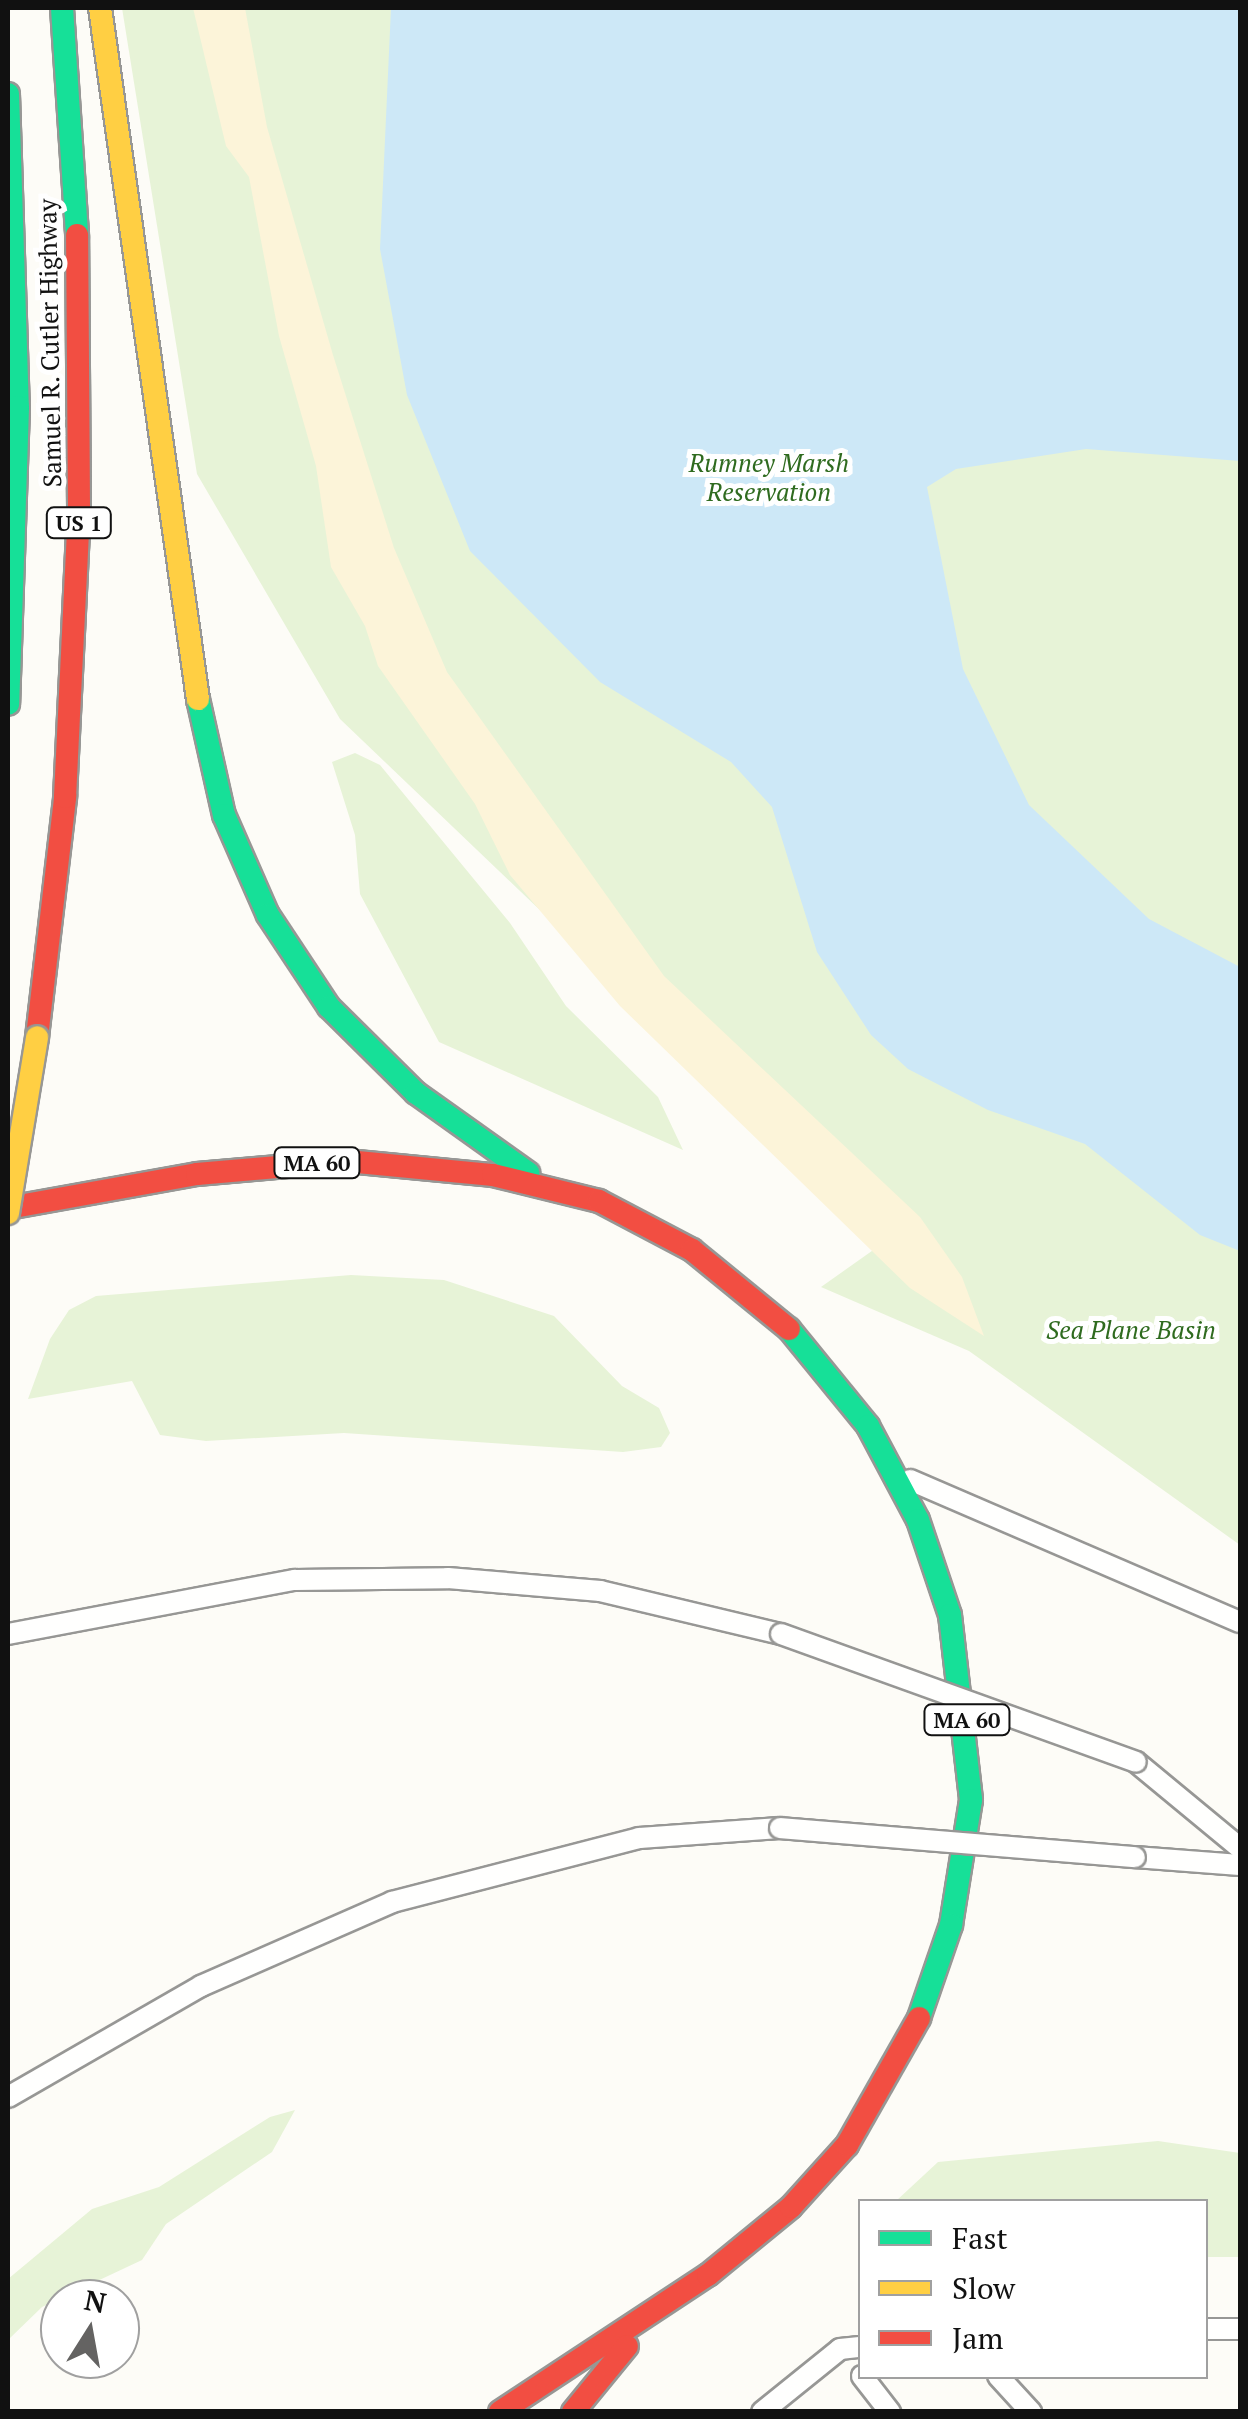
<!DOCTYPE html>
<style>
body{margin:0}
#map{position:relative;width:1248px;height:2419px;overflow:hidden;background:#fdfcf7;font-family:"PT Serif",serif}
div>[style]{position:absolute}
.green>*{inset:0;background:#e7f3d7}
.sand>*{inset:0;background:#fcf4d9}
.water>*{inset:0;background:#cde8f7}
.roads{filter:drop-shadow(2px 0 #979795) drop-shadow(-2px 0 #979795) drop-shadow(0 2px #979795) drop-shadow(0 -2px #979795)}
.lane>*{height:20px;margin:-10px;padding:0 10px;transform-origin:10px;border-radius:10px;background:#fffffe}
.fast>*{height:22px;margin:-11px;padding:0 11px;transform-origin:11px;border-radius:11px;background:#16e098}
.slow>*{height:22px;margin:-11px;padding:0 11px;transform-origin:11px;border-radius:11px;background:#ffcf43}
.jam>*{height:22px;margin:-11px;padding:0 11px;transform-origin:11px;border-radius:11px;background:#f24e42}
.bridges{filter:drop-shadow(2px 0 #979795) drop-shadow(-2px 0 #979795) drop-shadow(0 2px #979795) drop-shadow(0 -2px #979795)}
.lane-bridge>*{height:20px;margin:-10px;padding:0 10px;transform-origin:10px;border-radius:10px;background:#fffffe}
.slow-bridge>*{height:22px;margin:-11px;padding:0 11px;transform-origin:11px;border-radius:11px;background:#ffcf43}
span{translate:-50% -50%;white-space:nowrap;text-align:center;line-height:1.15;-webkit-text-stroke:10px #fff;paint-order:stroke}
.shield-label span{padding:2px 8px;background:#fff;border:2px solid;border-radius:8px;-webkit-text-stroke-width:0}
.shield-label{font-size:22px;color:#111;font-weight:700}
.street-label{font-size:25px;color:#111}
.park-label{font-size:25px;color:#2f6b1f;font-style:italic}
.frame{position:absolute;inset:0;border:10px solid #111;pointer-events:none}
.legend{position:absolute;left:858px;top:2199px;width:350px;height:180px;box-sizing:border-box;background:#fff;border:2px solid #a0a0a0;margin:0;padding:12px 18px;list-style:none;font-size:30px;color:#111}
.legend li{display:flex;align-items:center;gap:20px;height:50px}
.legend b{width:50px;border:2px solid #a0a0a0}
.north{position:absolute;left:40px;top:2279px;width:100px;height:100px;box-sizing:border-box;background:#fff;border:2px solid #a0a0a0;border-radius:50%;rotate:11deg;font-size:28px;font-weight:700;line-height:40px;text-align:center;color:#111}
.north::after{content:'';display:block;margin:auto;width:35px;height:45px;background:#646362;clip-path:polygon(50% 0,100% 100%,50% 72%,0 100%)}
</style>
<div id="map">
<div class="green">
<div style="clip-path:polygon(122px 8px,1240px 8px,1240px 1545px,969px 1351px,821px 1287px,886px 1241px,340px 719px,197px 474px)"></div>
<div style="clip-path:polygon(355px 753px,380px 765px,510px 923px,566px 1006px,658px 1097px,683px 1150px,439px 1042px,360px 894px,355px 835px,332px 762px)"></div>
<div style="clip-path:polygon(351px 1275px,444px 1280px,554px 1316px,622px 1386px,659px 1408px,670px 1433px,661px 1447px,623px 1452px,344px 1433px,206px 1441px,160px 1435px,132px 1381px,28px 1399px,50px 1339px,69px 1310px,96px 1296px)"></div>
<div style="clip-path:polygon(295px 2110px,272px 2152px,166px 2224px,142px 2260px,42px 2307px,8px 2340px,8px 2279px,92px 2209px,159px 2187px,270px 2117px)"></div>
<div style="clip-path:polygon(1158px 2141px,1240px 2153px,1240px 2257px,1206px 2257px,1206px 2202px,896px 2201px,938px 2162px)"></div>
</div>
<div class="sand">
<div style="clip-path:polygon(193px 8px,245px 8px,267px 127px,333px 355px,394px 548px,447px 672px,664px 976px,920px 1217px,962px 1277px,984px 1336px,910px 1288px,620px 1006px,510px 875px,475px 804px,378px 666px,365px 626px,331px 567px,316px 466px,279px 336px,249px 177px,226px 146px)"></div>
</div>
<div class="water">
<div style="clip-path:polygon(391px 8px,1240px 8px,1240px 461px,1086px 449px,956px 469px,927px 487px,963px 669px,1029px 805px,1149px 919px,1240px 967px,1240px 1251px,1200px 1235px,1085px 1144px,988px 1110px,908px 1069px,871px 1035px,817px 952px,772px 807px,731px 762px,600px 682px,470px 551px,407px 395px,380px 249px)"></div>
</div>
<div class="roads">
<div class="lane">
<div style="left:910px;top:1480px;width:359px;rotate:23.3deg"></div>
<div style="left:8px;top:1634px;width:292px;rotate:-10.7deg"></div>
<div style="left:295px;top:1580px;width:153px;rotate:-0.7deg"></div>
<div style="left:448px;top:1578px;width:153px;rotate:4.9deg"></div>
<div style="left:600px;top:1591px;width:186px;rotate:13.4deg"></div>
<div style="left:1136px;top:1762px;width:135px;rotate:39.6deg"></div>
<div style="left:1135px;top:1857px;width:105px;rotate:4.4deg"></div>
<div style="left:8px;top:2097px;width:223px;rotate:-29.9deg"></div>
<div style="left:201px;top:1986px;width:209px;rotate:-23.7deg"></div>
<div style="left:392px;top:1902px;width:255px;rotate:-14.5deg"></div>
<div style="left:639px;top:1838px;width:141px;rotate:-4.1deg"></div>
<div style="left:1206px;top:2329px;width:34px"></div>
<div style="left:862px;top:2376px;width:46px;rotate:52.1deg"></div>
<div style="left:998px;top:2376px;width:49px;rotate:47.5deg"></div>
<div style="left:762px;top:2412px;width:100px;rotate:-38.9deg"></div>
<div style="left:840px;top:2349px;width:20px;rotate:-6deg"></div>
</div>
<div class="fast">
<div style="left:62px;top:8px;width:227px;rotate:86.2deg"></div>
<div style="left:8px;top:94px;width:313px;rotate:88.2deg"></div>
<div style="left:18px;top:407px;width:297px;rotate:91.9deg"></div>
<div style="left:198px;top:699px;width:119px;rotate:77.4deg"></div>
<div style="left:224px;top:815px;width:109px;rotate:66.3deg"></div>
<div style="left:268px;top:915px;width:110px;rotate:56.5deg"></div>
<div style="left:329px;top:1007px;width:122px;rotate:44.7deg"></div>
<div style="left:416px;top:1093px;width:138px;rotate:35.5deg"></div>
<div style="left:789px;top:1329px;width:125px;rotate:50.8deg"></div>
<div style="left:868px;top:1426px;width:106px;rotate:62deg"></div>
<div style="left:918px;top:1520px;width:100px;rotate:71.4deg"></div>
<div style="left:950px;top:1615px;width:186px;rotate:83.5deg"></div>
<div style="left:971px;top:1800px;width:127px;rotate:99.1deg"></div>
<div style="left:951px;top:1925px;width:98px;rotate:109deg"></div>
</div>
<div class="slow">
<div style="left:100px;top:8px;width:698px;rotate:81.93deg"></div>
</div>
<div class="jam">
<div style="left:37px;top:1037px;width:242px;rotate:-83.3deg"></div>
<div style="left:65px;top:797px;width:289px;rotate:-87.2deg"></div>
<div style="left:79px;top:508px;width:273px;rotate:-90.4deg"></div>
<div style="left:8px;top:1208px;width:192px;rotate:-10.2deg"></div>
<div style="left:197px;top:1174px;width:151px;rotate:-5deg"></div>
<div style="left:347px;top:1161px;width:147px;rotate:5.5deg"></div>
<div style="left:493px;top:1175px;width:109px;rotate:13.8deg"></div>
<div style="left:599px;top:1201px;width:105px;rotate:27.8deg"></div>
<div style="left:692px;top:1250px;width:125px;rotate:39.2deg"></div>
<div style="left:500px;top:2412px;width:249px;rotate:-33.4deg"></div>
<div style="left:708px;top:2275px;width:107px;rotate:-39.3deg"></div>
<div style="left:791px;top:2207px;width:84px;rotate:-47.9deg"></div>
<div style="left:847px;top:2145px;width:146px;rotate:-60.4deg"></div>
<div style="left:573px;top:2412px;width:85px;rotate:-50.7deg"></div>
</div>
</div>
<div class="bridges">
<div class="lane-bridge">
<div style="left:781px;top:1634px;width:377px;rotate:19.8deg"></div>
<div style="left:780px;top:1828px;width:356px;rotate:4.7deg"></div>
</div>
<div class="slow-bridge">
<div style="left:8px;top:1213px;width:178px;rotate:-80.6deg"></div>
</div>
</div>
<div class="shield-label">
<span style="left:79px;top:523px">US 1</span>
<span style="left:317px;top:1163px">MA 60</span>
<span style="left:967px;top:1720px">MA 60</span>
</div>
<div class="street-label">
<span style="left:50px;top:343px;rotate:-91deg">Samuel R. Cutler Highway</span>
</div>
<div class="park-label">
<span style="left:769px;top:478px">Rumney Marsh<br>Reservation</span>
<span style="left:1131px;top:1330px">Sea Plane Basin</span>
</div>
<div class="frame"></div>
<ul class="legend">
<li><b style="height:12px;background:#16e098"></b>Fast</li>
<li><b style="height:12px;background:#ffcf43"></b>Slow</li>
<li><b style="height:12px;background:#f24e42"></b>Jam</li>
</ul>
<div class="north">N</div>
</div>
